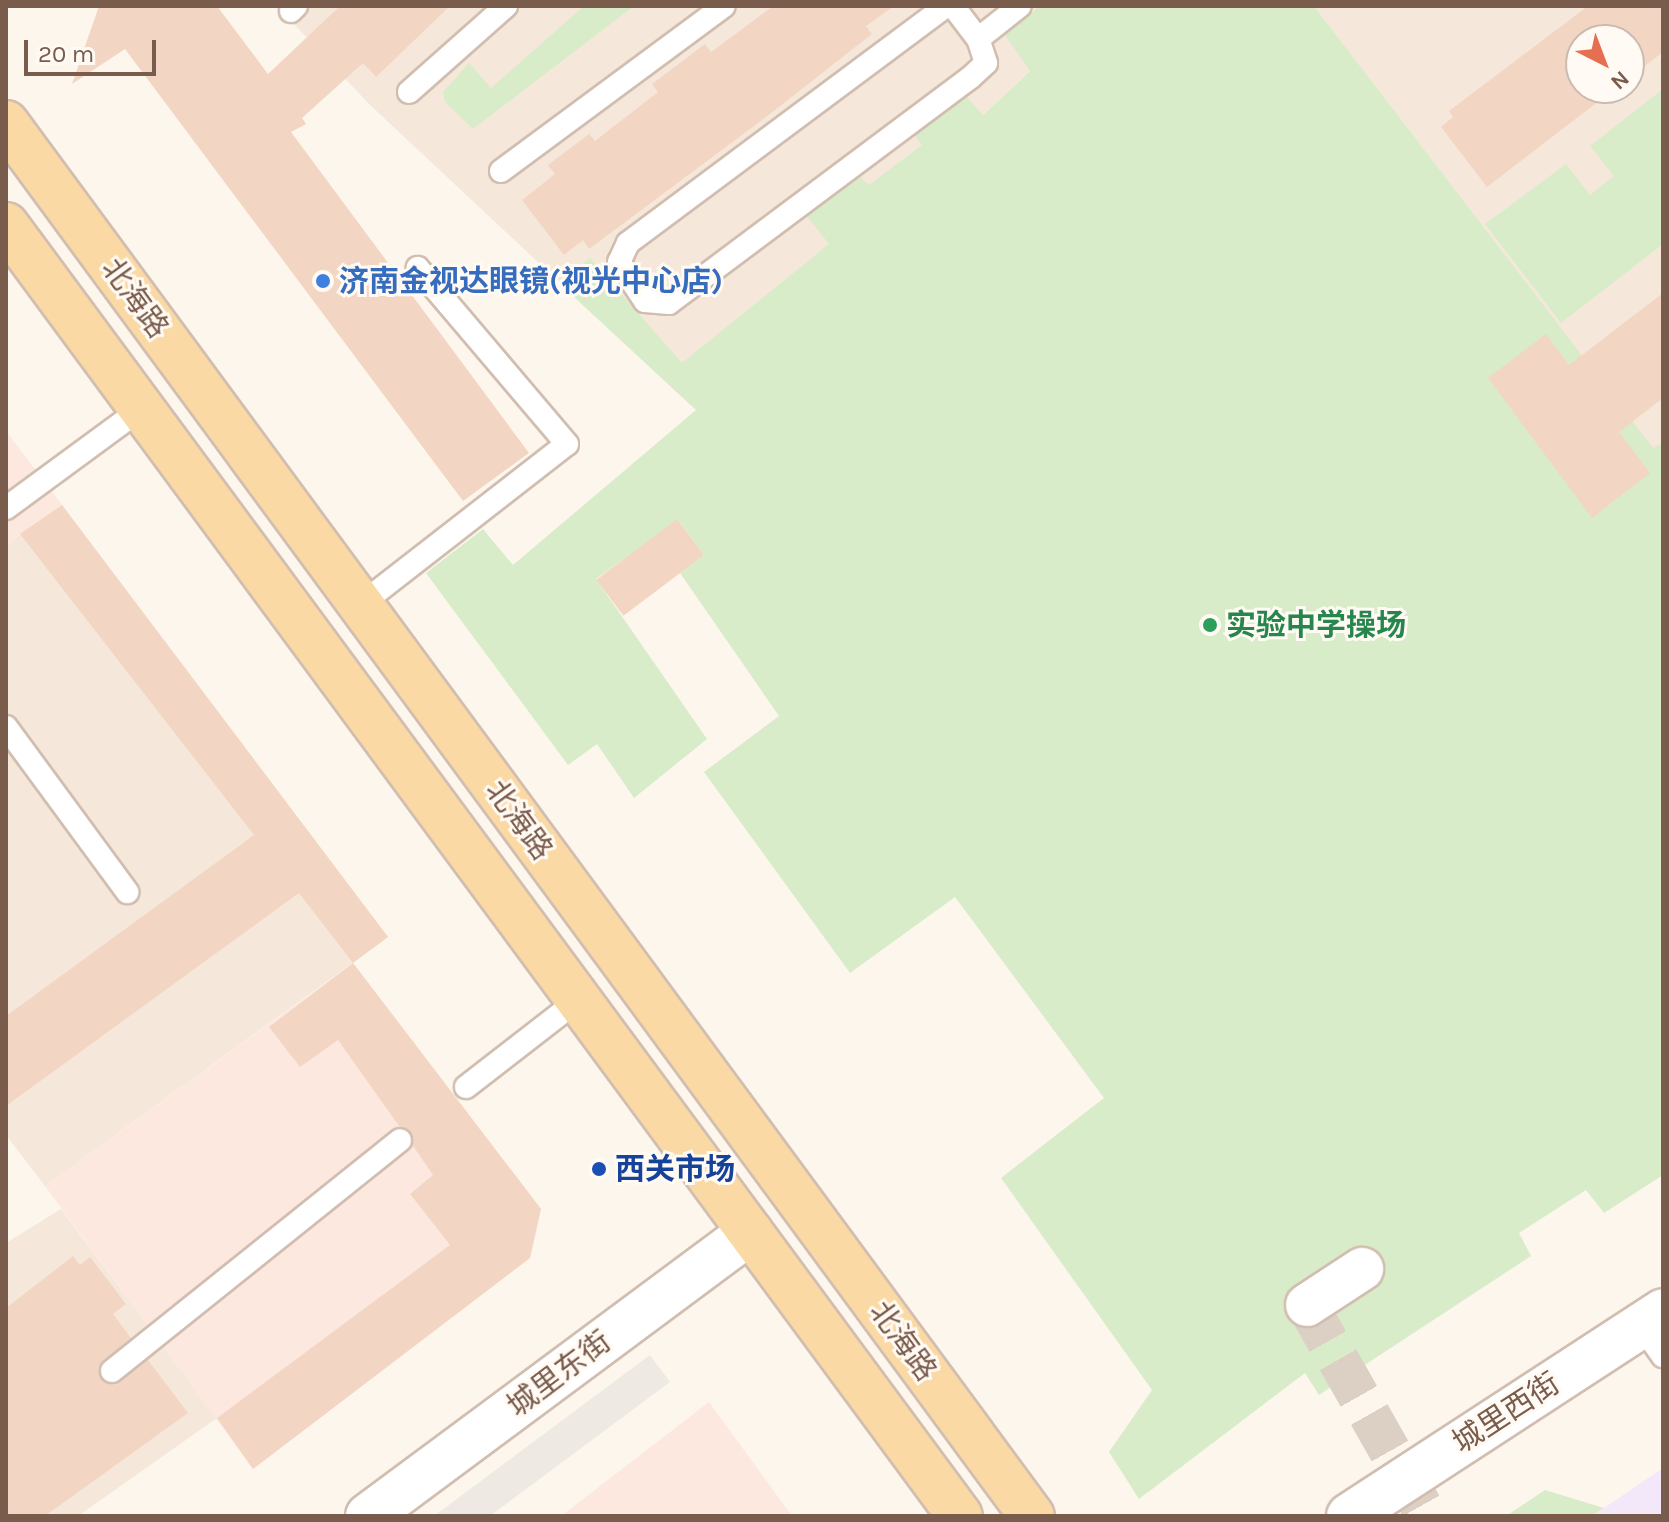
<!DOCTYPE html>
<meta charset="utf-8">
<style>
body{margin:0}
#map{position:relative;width:1669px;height:1522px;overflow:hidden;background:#fdf6ec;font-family:Karla,"Noto Sans SC",sans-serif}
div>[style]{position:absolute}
.residential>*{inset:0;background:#f5e8da}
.commercial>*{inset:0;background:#fde8e0}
.industrial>*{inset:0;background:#efe9e4}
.education>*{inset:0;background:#f3e8fa}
.green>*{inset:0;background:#d8ecc9}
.building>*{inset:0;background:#f3d5c3;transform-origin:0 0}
.street-tunnel>*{height:42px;margin-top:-21px;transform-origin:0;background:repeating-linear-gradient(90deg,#dcd0c4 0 42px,transparent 0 63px)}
.roads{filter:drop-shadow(2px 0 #d1beb0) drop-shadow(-2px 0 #d1beb0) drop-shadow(0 2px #d1beb0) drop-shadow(0 -2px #d1beb0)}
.lane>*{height:22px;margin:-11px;padding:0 11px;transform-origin:11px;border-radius:11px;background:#fff}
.street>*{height:42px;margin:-21px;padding:0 21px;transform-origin:21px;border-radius:21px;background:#fff}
.secondary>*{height:44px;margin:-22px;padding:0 22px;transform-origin:22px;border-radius:22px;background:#fff}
.primary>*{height:44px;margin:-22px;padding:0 22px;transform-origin:22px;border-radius:22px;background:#fbd9a5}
.dots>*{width:22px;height:22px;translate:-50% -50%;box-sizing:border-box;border:4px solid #fffaf3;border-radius:50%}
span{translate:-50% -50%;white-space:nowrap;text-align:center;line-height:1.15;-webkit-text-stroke:6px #fffaf3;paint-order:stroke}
.shop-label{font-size:30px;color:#366cbe;font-weight:700}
.left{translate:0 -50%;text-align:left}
.street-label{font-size:30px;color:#7a5c4d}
.leisure-label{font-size:30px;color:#27864d;font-weight:700}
.transit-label{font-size:30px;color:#164399;font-weight:700}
.frame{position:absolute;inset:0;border:8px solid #7a5c4d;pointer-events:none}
.north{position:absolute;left:1565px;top:24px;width:80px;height:80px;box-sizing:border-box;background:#fffaf3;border:2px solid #cabbb1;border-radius:50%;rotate:138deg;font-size:22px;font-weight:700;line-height:32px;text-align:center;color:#7a5c4d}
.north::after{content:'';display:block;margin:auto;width:28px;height:36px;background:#e76f51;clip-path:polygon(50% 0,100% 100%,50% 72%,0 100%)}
.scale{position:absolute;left:24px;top:40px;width:132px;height:36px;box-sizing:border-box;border:4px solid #7a5c4d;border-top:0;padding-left:10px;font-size:24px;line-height:28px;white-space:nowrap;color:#7a5c4d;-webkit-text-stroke:6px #fffaf3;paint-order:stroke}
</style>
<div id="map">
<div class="residential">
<div style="clip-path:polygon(277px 6px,1099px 6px,682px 397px,369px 104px)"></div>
<div style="clip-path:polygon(evenodd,1314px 6px,1663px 6px,1663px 462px,1653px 449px,1314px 6px,1581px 40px,1629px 40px,1629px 88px,1581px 88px,1581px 40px)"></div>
<div style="clip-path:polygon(62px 505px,388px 937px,45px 1186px,6px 1135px,6px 545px)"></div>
<div style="clip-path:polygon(61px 1209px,217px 1418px,78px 1516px,6px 1516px,6px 1243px)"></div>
</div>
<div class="commercial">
<div style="clip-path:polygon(6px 431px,62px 505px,6px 545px)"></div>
<div style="clip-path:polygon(353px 963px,541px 1209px,530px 1258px,253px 1469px,45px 1186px)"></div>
<div style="clip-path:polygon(709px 1402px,792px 1516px,561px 1516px)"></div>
</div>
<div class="industrial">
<div style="clip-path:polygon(650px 1355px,670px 1382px,490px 1516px,434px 1516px)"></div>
</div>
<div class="education">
<div style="clip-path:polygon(1663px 1468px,1663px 1516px,1591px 1516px,1604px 1508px)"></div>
</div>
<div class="green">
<div style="clip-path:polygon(584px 6px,634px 6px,473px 129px,445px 102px,443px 92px,469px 63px,491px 88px)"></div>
<div style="clip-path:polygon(1040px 6px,1314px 6px,1653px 448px,1663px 442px,1663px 1175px,1604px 1213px,1586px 1190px,1519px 1233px,1531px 1256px,1319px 1395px,1305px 1373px,1139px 1499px,1109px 1452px,1152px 1390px,1001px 1178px,1104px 1098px,955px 897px,850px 973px,704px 772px,779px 716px,680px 573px,704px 555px,678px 520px,596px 579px,707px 739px,634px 798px,597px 744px,568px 765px,426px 573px,483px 529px,513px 565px,696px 410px,560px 284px,590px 258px,682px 363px,829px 244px,805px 214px,859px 176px,869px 185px,922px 145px,913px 133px,965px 95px,983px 115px,1030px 71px,1005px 35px)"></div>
<div style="clip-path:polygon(1663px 89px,1663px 244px,1561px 323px,1485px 224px,1566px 164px,1590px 195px,1614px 176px,1590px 146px)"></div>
<div style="clip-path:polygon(1545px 1490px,1604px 1508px,1591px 1516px,1506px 1516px)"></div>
</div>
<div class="building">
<div style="clip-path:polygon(99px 6px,217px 6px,268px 74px,340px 6px,450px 6px,376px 77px,363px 63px,302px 118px,306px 124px,291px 132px,529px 453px,463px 501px,125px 49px,72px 84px)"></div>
<div style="clip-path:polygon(773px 6px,894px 6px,866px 26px,872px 34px,766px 117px,589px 249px,583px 240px,564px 255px,522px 200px,555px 174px,548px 165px,589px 134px,595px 141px,658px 92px,652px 84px,705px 44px,711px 52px)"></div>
<div style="clip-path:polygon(1588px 6px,1663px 6px,1663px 52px,1629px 78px,1629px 40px,1581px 40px,1581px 88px,1616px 88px,1487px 187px,1441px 127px,1453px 117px,1449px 111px)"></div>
<div style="clip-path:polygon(1663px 293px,1663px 398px,1619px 432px,1650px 473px,1592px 518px,1488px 378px,1546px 334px,1569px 365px)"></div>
<div style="clip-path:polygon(62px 505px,388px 937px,353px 963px,299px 893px,6px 1106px,6px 1016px,254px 835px,20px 534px)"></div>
<div style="left:677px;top:519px;width:45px;height:101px;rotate:53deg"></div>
<div style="clip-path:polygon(353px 963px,541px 1209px,530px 1258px,253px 1469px,217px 1418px,450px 1245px,410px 1194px,433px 1175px,413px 1146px,411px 1132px,399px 1126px,338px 1040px,300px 1067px,269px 1027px)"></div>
<div style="clip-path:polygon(73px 1256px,80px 1265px,90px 1257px,126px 1304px,113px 1314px,131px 1338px,103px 1361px,101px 1379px,115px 1385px,148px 1360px,188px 1413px,45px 1516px,6px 1516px,6px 1308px)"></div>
</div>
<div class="street-tunnel">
<div style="left:1307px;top:1305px;width:243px;rotate:60.4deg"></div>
</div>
<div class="roads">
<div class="lane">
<div style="left:946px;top:6px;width:397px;rotate:143.3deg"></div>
<div style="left:628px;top:243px;width:21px;rotate:115deg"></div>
<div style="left:619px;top:262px;width:47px;rotate:56.3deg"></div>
<div style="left:645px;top:301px;width:24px;rotate:5deg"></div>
<div style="left:669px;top:303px;width:376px;rotate:-36.8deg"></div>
<div style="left:970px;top:78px;width:22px;rotate:-43deg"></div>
<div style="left:986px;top:63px;width:25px;rotate:-108deg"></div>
<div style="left:978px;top:39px;width:53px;rotate:-38.2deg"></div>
<div style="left:953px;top:6px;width:41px;rotate:52.9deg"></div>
<div style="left:291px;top:11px;width:7px;rotate:-45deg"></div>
<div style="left:409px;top:92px;width:130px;rotate:-41.6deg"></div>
<div style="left:501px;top:171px;width:277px;rotate:-36.5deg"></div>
<div style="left:6px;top:508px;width:167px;rotate:-36.3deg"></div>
<div style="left:360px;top:605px;width:262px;rotate:-37.9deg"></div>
<div style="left:567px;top:444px;width:231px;rotate:-130.3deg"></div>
<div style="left:6px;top:727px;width:205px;rotate:53.7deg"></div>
<div style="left:466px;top:1087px;width:142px;rotate:-37.8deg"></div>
<div style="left:1641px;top:1325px;width:38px;rotate:55deg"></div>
<div style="left:112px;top:1371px;width:369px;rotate:-38.7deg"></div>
</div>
<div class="street">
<div style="left:1307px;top:1305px;width:66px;rotate:-33.2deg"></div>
</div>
<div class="secondary">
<div style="left:368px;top:1516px;width:476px;rotate:-36.6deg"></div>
<div style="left:1349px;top:1516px;width:375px;rotate:-33.1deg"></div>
</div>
<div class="primary">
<div style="left:6px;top:123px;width:1730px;rotate:53.63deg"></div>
<div style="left:6px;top:225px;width:1605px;rotate:53.54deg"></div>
</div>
</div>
<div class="dots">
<div style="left:323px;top:281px;background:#3f7fe0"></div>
<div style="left:1210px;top:625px;background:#2e9e5b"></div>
<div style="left:599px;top:1169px;background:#1a4fb4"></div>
</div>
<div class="shop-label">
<span class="left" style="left:339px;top:281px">济南金视达眼镜(视光中心店)</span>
</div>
<div class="street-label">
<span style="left:135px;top:298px;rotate:54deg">北海路</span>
<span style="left:519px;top:820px;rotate:54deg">北海路</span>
<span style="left:903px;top:1341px;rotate:54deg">北海路</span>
<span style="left:559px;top:1374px;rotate:-37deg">城里东街</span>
<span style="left:1506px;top:1413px;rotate:-33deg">城里西街</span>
</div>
<div class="leisure-label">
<span class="left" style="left:1226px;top:625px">实验中学操场</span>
</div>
<div class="transit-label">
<span class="left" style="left:615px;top:1169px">西关市场</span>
</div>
<div class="frame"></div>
<div class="north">N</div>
<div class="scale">20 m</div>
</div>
